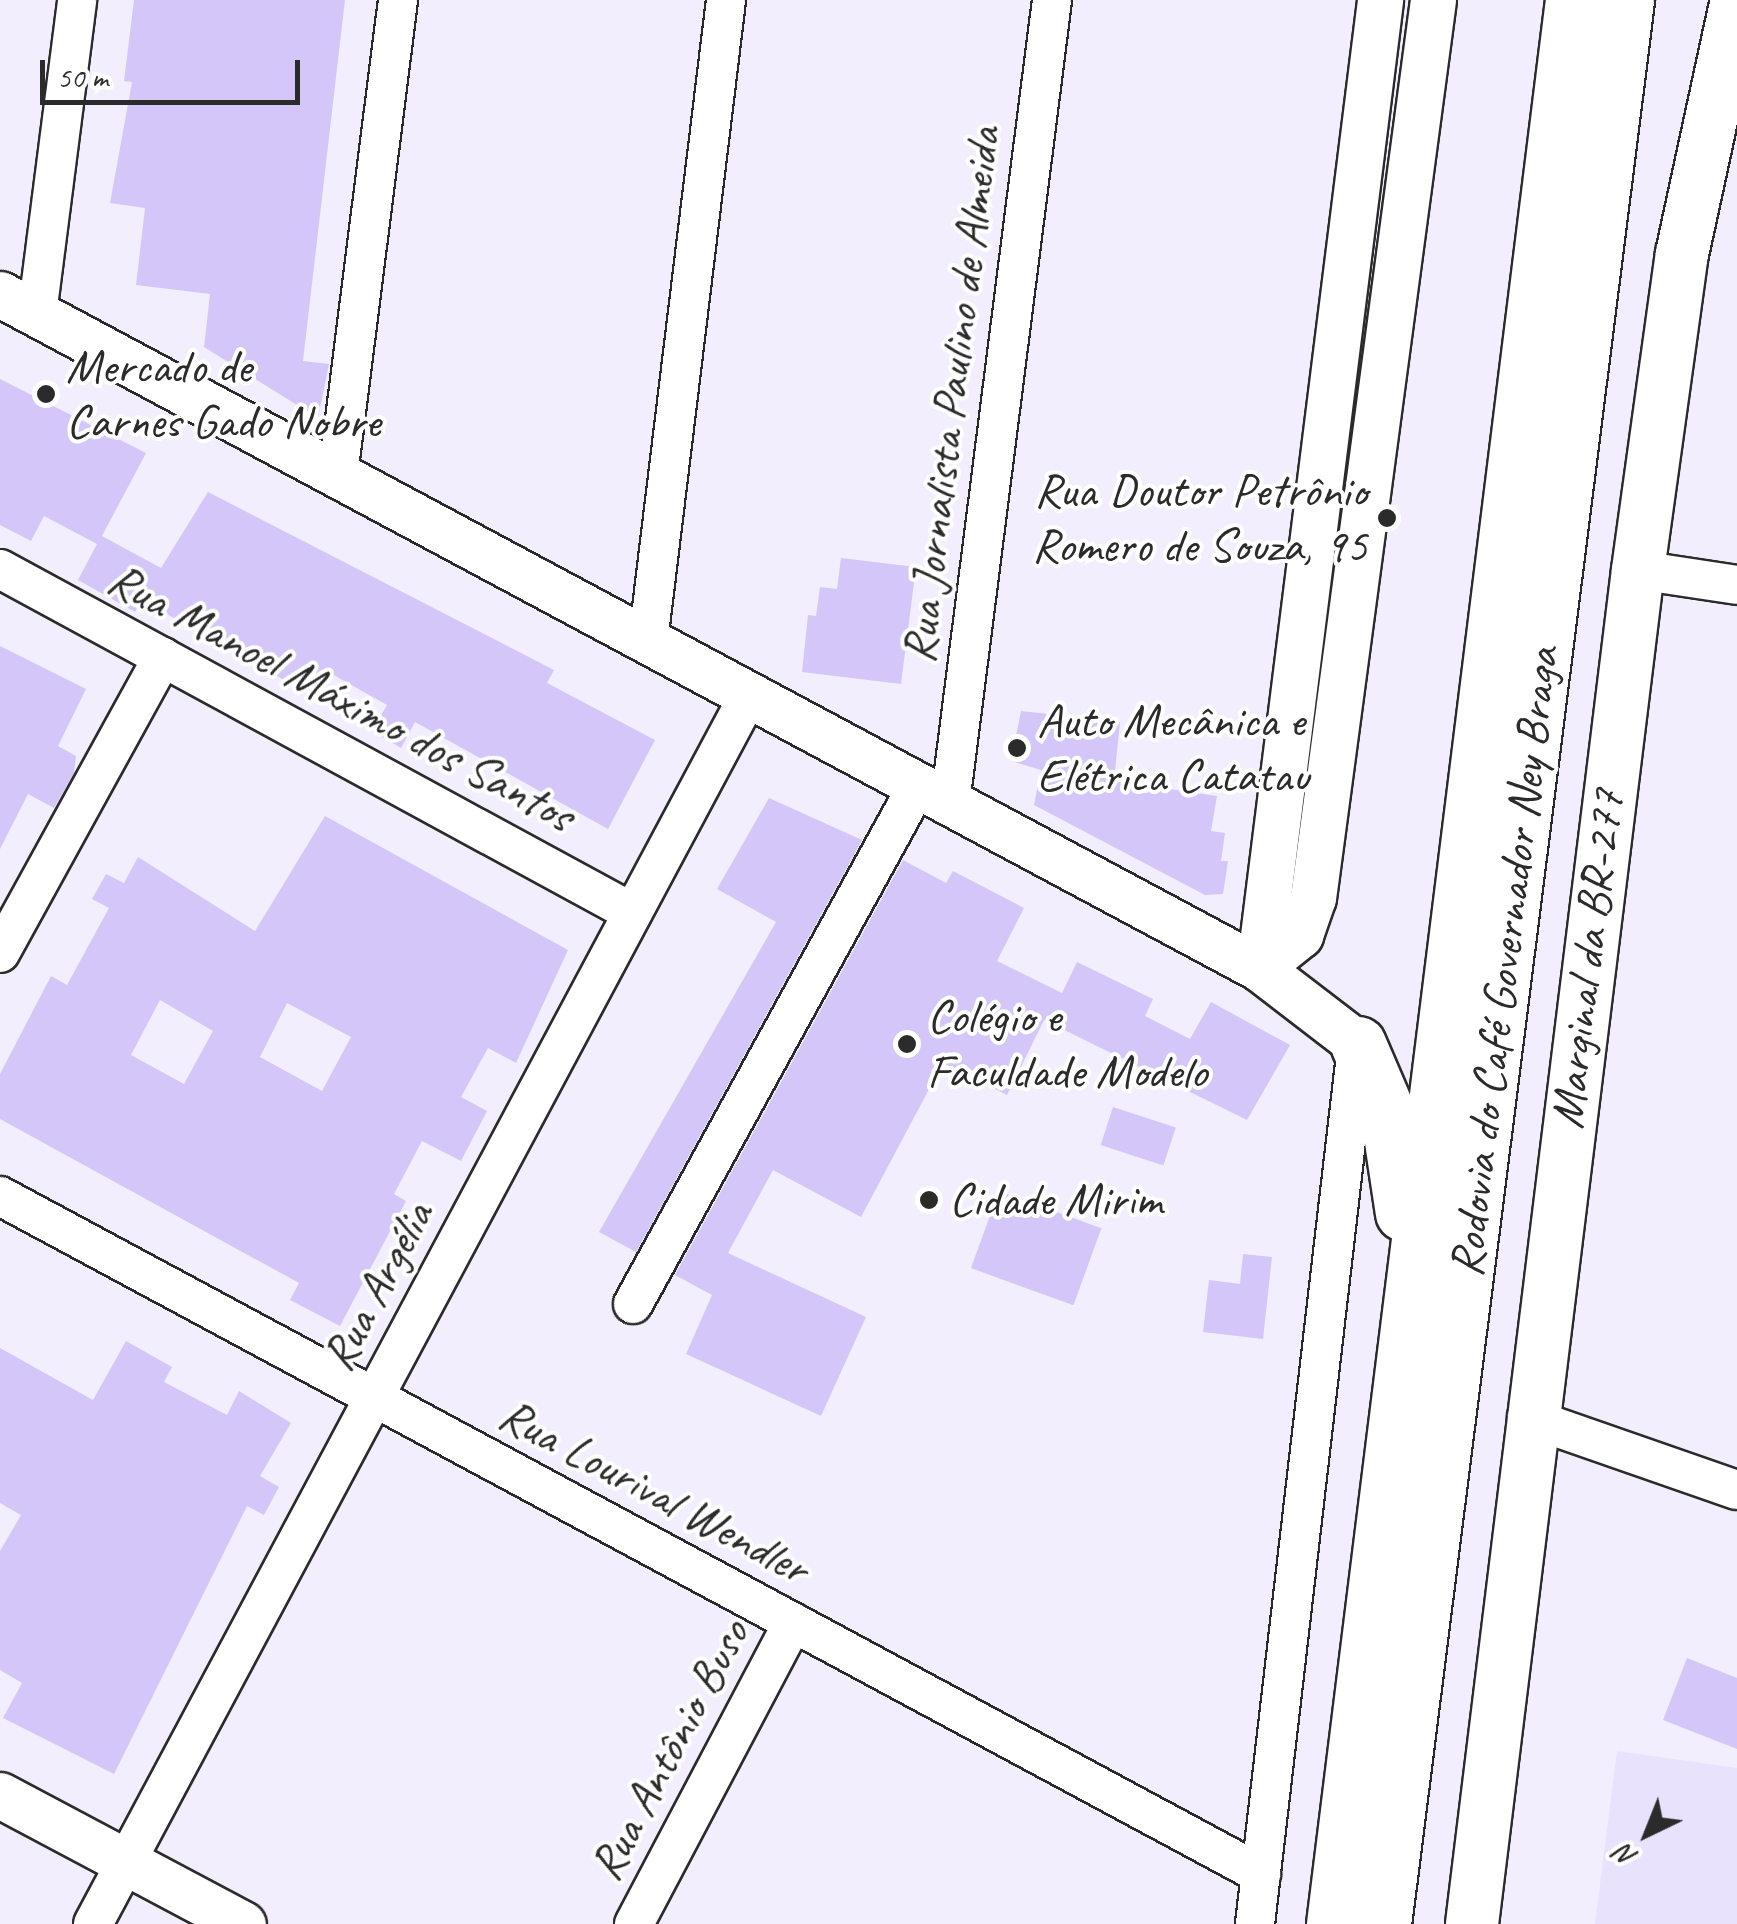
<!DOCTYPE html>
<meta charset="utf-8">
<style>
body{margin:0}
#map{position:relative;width:1737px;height:1924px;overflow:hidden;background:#f2eefd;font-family:Caveat,sans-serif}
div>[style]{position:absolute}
.built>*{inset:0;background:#e9e2fc}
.building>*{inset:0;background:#d4c6f8;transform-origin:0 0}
.roads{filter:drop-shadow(2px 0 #2b2b2b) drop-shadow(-2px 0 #2b2b2b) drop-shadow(0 2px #2b2b2b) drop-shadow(0 -2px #2b2b2b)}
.minor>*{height:38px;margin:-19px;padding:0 19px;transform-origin:19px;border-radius:19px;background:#fff}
.tertiary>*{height:45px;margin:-22.5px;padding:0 22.5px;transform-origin:22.5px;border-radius:22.5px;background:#fff}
.secondary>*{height:52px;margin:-26px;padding:0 26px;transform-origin:26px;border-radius:26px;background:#fff}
.motorway>*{height:55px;margin:-27.5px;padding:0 27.5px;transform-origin:27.5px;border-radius:27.5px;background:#fff}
.dots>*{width:28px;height:28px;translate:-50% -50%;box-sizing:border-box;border:5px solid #fff;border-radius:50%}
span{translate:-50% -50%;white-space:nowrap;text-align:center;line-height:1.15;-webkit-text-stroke:8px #fff;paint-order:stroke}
.poi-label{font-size:48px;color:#2b2b2b}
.left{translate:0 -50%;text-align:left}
.right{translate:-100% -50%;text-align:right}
.street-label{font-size:48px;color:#2b2b2b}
.north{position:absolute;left:1597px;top:1784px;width:100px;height:100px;-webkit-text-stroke:8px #fff;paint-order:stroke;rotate:223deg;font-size:28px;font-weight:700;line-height:40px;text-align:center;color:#2b2b2b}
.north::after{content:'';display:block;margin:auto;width:35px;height:45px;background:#2b2b2b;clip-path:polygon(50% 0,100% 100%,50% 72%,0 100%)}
.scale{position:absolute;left:40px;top:60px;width:260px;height:45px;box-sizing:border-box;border:5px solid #2b2b2b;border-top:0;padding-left:12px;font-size:30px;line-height:35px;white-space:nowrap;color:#2b2b2b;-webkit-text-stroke:8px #fff;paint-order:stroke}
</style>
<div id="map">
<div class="built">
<div style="clip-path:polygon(1617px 1751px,1737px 1768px,1737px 1924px,1595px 1924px)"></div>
</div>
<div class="building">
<div style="clip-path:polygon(134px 0,345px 0,303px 361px,329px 364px,318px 418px,204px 347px,210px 294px,136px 285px,145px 208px,110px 203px,132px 82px,124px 81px)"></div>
<div style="clip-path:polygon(0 379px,146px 453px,102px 536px,161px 568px,208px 492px,554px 670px,547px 683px,655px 740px,608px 829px,415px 722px,401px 748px,372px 731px,387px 705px,330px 673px,316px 698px,142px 600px,135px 612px,78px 580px,97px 544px,44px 516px,31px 541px,0 525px)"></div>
<div style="clip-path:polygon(841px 558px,916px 567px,901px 684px,802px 672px,808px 615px,816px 616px,820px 587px,837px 589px)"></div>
<div style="clip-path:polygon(0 646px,86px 689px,58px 746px,76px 756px,74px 773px,54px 808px,28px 794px,0 849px)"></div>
<div style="clip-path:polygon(1021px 711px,1120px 722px,1114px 781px,1217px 796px,1211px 831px,1225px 833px,1221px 861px,1228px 861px,1223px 894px,1205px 895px,1034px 805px,1041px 770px,1011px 761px)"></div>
<div style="clip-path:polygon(769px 798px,862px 840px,636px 1252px,599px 1232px,776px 922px,717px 889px)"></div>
<div style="clip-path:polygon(evenodd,325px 816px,568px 950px,516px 1063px,488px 1048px,461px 1097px,487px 1111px,461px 1161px,422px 1141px,394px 1194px,406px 1201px,340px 1326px,290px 1300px,299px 1283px,0 1119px,0 1074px,51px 976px,67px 985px,109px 908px,92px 899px,106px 874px,124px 883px,138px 857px,255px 931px,325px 816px,160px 1000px,213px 1031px,184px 1084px,131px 1055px,160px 1000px,325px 816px,287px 1003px,351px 1037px,322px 1091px,260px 1057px,287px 1003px)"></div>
<div style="clip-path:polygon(903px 860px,946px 883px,953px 871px,1024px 908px,997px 961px,1062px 993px,1077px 962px,1153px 999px,1145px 1016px,1190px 1039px,1211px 1002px,1290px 1045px,1247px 1120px,1044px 1020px,1007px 1095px,943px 1063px,861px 1217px,773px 1170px,728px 1253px,866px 1317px,821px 1416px,686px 1354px,712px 1295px,675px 1275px)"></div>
<div style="left:1113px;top:1107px;width:66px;height:40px;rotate:18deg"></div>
<div style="left:999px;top:1191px;width:109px;height:82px;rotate:20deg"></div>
<div style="clip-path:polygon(1243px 1254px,1272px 1257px,1263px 1339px,1203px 1332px,1209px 1280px,1240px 1284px)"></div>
<div style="clip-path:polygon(126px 1341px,172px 1367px,164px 1382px,227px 1415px,239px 1391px,291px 1423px,260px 1476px,279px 1487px,264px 1515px,247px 1506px,114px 1774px,3px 1718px,22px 1683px,0 1670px,0 1551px,21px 1515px,0 1503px,0 1348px,93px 1400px)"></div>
<div style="clip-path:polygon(1687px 1658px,1737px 1678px,1737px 1749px,1663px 1720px)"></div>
</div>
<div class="roads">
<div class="minor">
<div style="left:37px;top:314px;width:317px;rotate:-82.7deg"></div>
<div style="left:338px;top:475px;width:479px;rotate:-82.8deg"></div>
<div style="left:0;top:569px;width:720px;rotate:28.52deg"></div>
<div style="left:1638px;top:570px;width:100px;rotate:8.6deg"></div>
<div style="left:648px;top:641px;width:646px;rotate:-83.06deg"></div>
<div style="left:950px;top:803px;width:809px;rotate:-82.76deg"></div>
<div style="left:0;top:953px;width:338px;rotate:-61.2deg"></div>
<div style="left:0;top:1196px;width:1432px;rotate:28.27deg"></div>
<div style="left:633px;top:1304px;width:592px;rotate:-61.23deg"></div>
<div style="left:1527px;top:1417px;width:222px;rotate:19.2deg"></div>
<div style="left:93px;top:1924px;width:1393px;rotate:-61.91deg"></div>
<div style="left:634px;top:1924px;width:341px;rotate:-62.2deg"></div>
<div style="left:1255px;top:1924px;width:884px;rotate:-83.37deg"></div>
</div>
<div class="tertiary">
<div style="left:0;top:294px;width:1428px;rotate:28.16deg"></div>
<div style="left:1259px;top:968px;width:125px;rotate:37.5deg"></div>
<div style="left:1259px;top:968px;width:53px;rotate:-38.8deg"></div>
<div style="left:1300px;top:935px;width:39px;rotate:-71deg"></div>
<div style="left:1313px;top:898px;width:906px;rotate:-82.39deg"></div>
<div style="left:1259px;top:968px;width:976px;rotate:-82.87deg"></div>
<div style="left:0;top:1795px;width:275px;rotate:28deg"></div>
</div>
<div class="secondary">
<div style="left:1472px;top:1924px;width:1364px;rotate:-83.01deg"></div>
<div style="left:1638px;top:570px;width:319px;rotate:-82.1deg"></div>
<div style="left:1682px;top:254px;width:260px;rotate:-77.8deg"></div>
</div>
<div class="motorway">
<div style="left:1358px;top:1044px;width:76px;rotate:66.8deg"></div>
<div style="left:1388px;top:1114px;width:100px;rotate:81.4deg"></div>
<div style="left:1334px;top:1924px;width:1939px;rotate:-82.92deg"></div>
<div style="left:1383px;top:1924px;width:1939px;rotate:-82.8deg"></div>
</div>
</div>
<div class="dots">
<div style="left:46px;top:394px;background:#2b2b2b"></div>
<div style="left:1387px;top:518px;background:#2b2b2b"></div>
<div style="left:1017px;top:748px;background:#2b2b2b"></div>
<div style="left:907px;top:1044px;background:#2b2b2b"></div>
<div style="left:929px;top:1200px;background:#2b2b2b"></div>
</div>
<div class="poi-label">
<span class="left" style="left:66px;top:394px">Mercado de<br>Carnes Gado Nobre</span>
<span class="right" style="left:1367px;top:518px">Rua Doutor Petrônio<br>Romero de Souza, 95</span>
<span class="left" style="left:1037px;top:748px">Auto Mecânica e<br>Elétrica Catatau</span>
<span class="left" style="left:927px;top:1044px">Colégio e<br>Faculdade Modelo</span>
<span class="left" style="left:949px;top:1200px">Cidade Mirim</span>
</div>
<div class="street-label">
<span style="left:951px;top:395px;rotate:-83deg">Rua Jornalista Paulino de Almeida</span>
<span style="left:341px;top:697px;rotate:28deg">Rua Manoel Máximo dos Santos</span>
<span style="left:1587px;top:959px;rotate:-83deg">Marginal da BR-277</span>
<span style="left:1504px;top:962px;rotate:-83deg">Rodovia do Café Governador Ney Braga</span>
<span style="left:377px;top:1286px;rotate:-62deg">Rua Argélia</span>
<span style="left:654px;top:1491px;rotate:28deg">Rua Lourival Wendler</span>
<span style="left:669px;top:1750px;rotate:-62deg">Rua Antônio Buso</span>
</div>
<div class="north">N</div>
<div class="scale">50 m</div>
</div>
